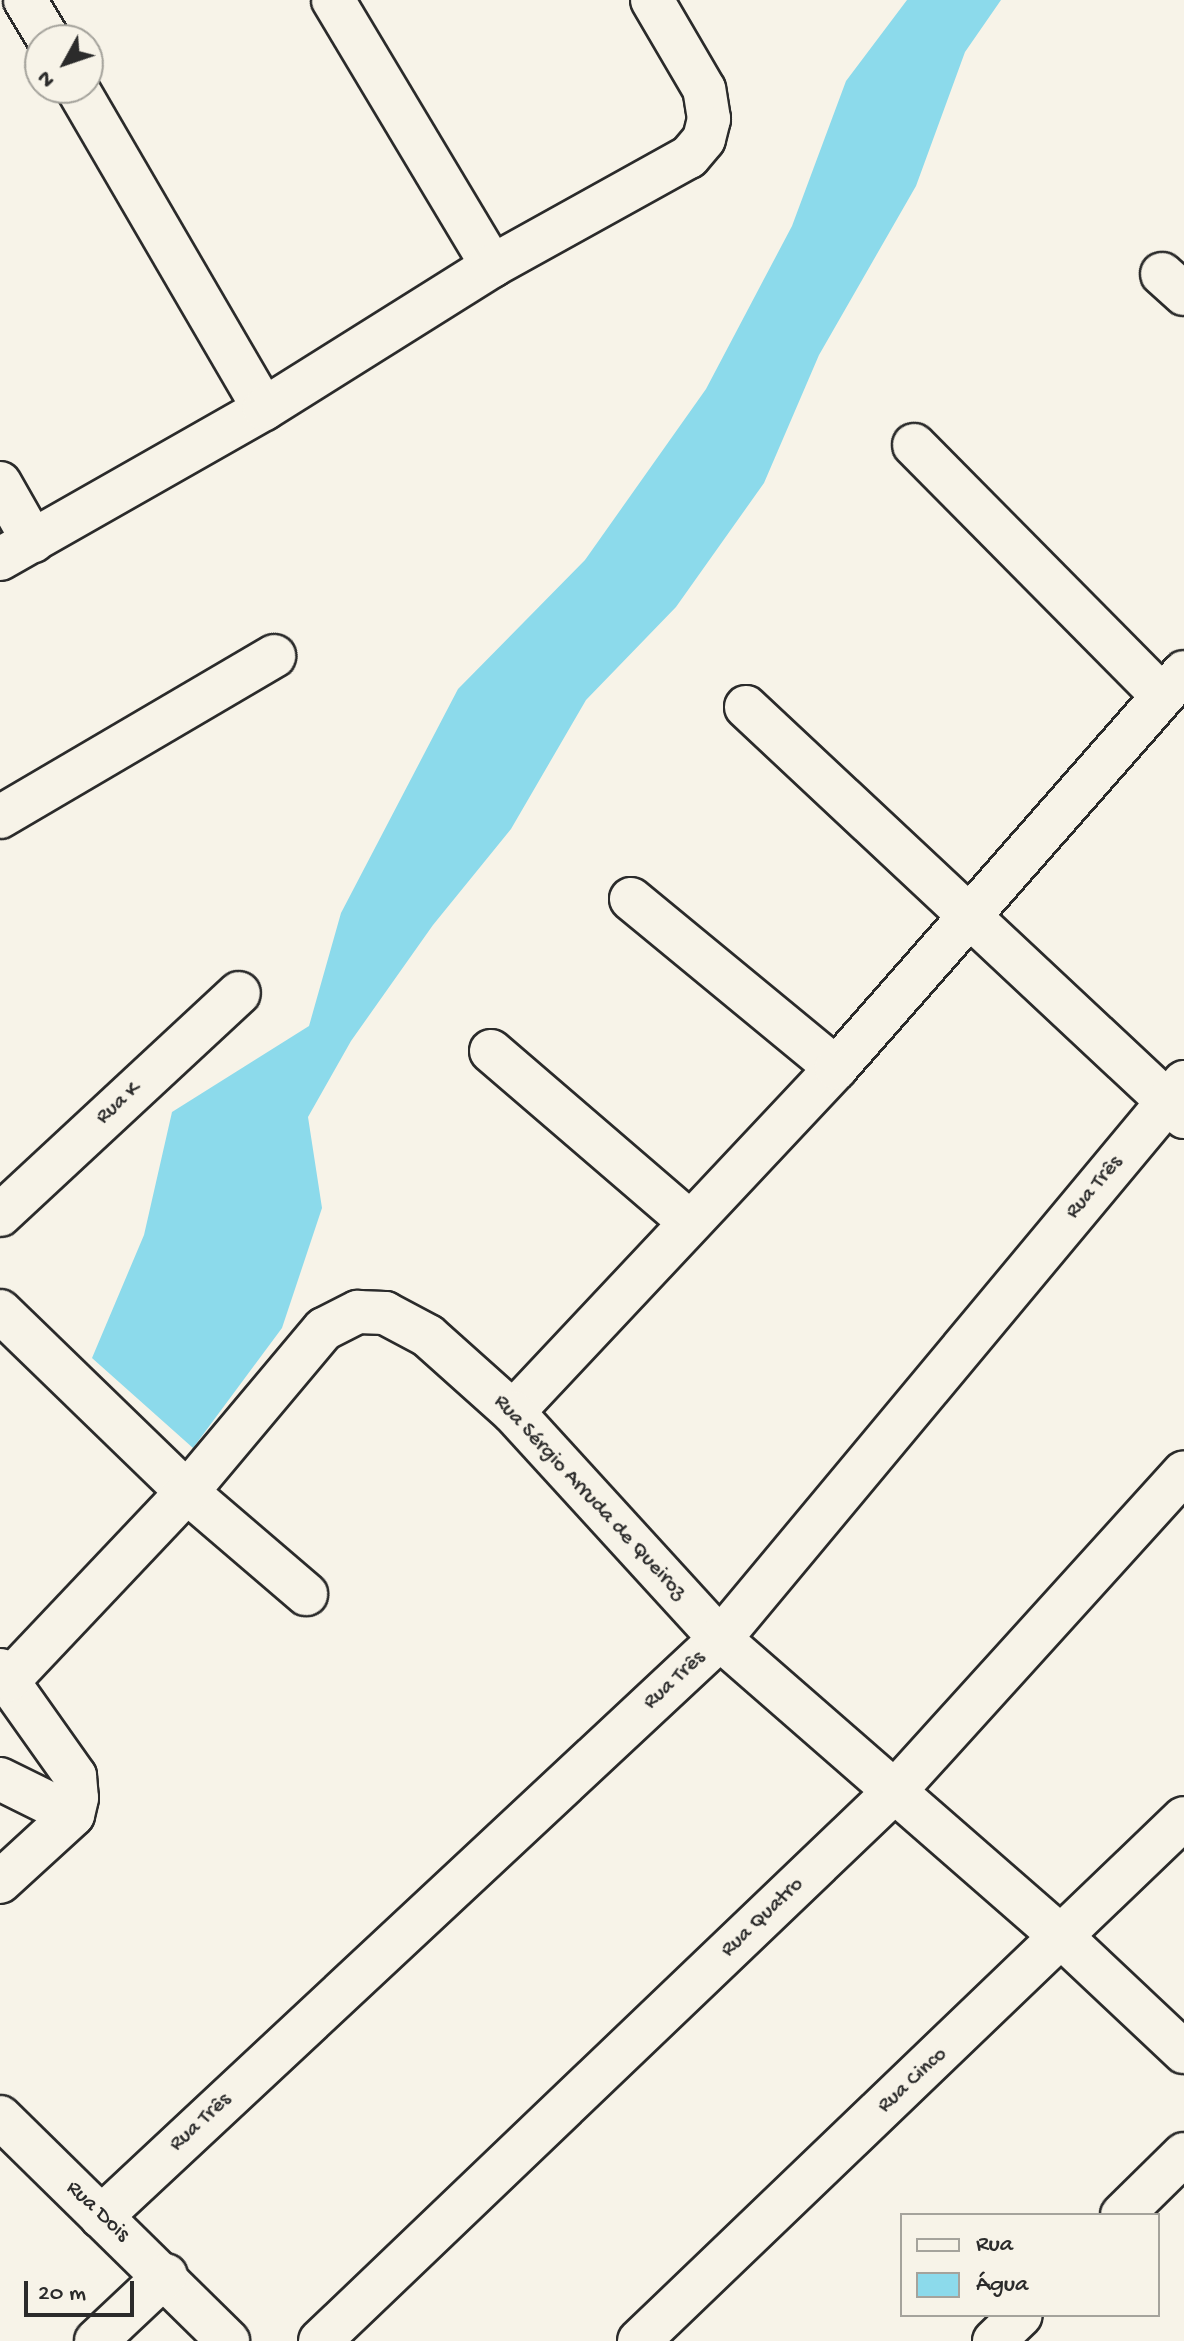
<!DOCTYPE html>
<meta charset="utf-8">
<style>
body{margin:0}
#map{position:relative;width:1184px;height:2341px;overflow:hidden;background:#f7f3e8;font-family:"Gochi Hand",sans-serif}
div>[style]{position:absolute}
.water>*{inset:0;background:#8cdaeb}
.roads{filter:drop-shadow(2px 0 #2b2b2b) drop-shadow(-2px 0 #2b2b2b) drop-shadow(0 2px #2b2b2b) drop-shadow(0 -2px #2b2b2b)}
.minor>*{height:42px;margin:-21px;padding:0 21px;transform-origin:21px;border-radius:21px;background:#f7f3e8}
span{translate:-50% -50%;white-space:nowrap;text-align:center;line-height:1.15;-webkit-text-stroke:6px #f7f3e8;paint-order:stroke}
.street-label{font-size:22px;color:#2b2b2b}
.legend{position:absolute;left:900px;top:2213px;width:260px;height:104px;box-sizing:border-box;background:#f7f3e8;border:2px solid #a5a39c;margin:0;padding:10px 14px;list-style:none;font-size:24px;color:#2b2b2b}
.legend li{display:flex;align-items:center;gap:16px;height:40px}
.legend b{width:40px;border:2px solid #a5a39c}
.north{position:absolute;left:24px;top:24px;width:80px;height:80px;box-sizing:border-box;background:#f7f3e8;border:2px solid #a5a39c;border-radius:50%;rotate:230deg;font-size:22px;font-weight:700;line-height:32px;text-align:center;color:#2b2b2b}
.north::after{content:'';display:block;margin:auto;width:28px;height:36px;background:#2b2b2b;clip-path:polygon(50% 0,100% 100%,50% 72%,0 100%)}
.scale{position:absolute;left:24px;top:2281px;width:110px;height:36px;box-sizing:border-box;border:4px solid #2b2b2b;border-top:0;padding-left:10px;font-size:24px;line-height:28px;white-space:nowrap;color:#2b2b2b;-webkit-text-stroke:6px #f7f3e8;paint-order:stroke}
</style>
<div id="map">
<div class="water">
<div style="clip-path:polygon(907px 0,1001px 0,965px 52px,916px 186px,819px 355px,764px 483px,676px 607px,586px 700px,511px 829px,433px 925px,351px 1041px,308px 1117px,322px 1208px,282px 1328px,193px 1448px,92px 1358px,144px 1235px,172px 1112px,309px 1026px,341px 913px,458px 689px,585px 560px,706px 389px,792px 226px,846px 81px)"></div>
</div>
<div class="roads">
<div class="minor">
<div style="left:25px;top:0;width:47px;rotate:59deg"></div>
<div style="left:333px;top:0;width:310px;rotate:59.1deg"></div>
<div style="left:77px;top:88px;width:371px;rotate:59.8deg"></div>
<div style="left:1162px;top:274px;width:30px;rotate:42deg"></div>
<div style="left:914px;top:445px;width:353px;rotate:45.3deg"></div>
<div style="left:0;top:483px;width:67px;rotate:60.4deg"></div>
<div style="left:0;top:559px;width:304px;rotate:-29.6deg"></div>
<div style="left:264px;top:409px;width:269px;rotate:-32.1deg"></div>
<div style="left:492px;top:266px;width:225px;rotate:-29deg"></div>
<div style="left:689px;top:157px;width:23px;rotate:-50deg"></div>
<div style="left:704px;top:139px;width:21px;rotate:-76deg"></div>
<div style="left:709px;top:119px;width:30px;rotate:-99deg"></div>
<div style="left:704px;top:89px;width:103px;rotate:-120.3deg"></div>
<div style="left:746px;top:707px;width:600px;rotate:43.11deg"></div>
<div style="left:0;top:817px;width:318px;rotate:-30.4deg"></div>
<div style="left:631px;top:899px;width:266px;rotate:39.5deg"></div>
<div style="left:491px;top:1051px;width:262px;rotate:40.7deg"></div>
<div style="left:0;top:1215px;width:326px;rotate:-42.9deg"></div>
<div style="left:0;top:1311px;width:260px;rotate:44.1deg"></div>
<div style="left:187px;top:1492px;width:157px;rotate:40.6deg"></div>
<div style="left:513px;top:1412px;width:472px;rotate:-46.8deg"></div>
<div style="left:836px;top:1068px;width:527px;rotate:-48.69deg"></div>
<div style="left:0;top:1670px;width:130px;rotate:54.7deg"></div>
<div style="left:75px;top:1776px;width:22px;rotate:85deg"></div>
<div style="left:77px;top:1798px;width:17px;rotate:103deg"></div>
<div style="left:73px;top:1815px;width:99px;rotate:137.5deg"></div>
<div style="left:9px;top:1680px;width:259px;rotate:-46.6deg"></div>
<div style="left:187px;top:1492px;width:213px;rotate:-50deg"></div>
<div style="left:324px;top:1329px;width:38px;rotate:-27deg"></div>
<div style="left:358px;top:1312px;width:27px;rotate:2deg"></div>
<div style="left:385px;top:1313px;width:49px;rotate:28.1deg"></div>
<div style="left:428px;top:1336px;width:114px;rotate:41.8deg"></div>
<div style="left:513px;top:1412px;width:307px;rotate:47.6deg"></div>
<div style="left:720px;top:1639px;width:456px;rotate:41.1deg"></div>
<div style="left:1064px;top:1939px;width:165px;rotate:43.3deg"></div>
<div style="left:0;top:1779px;width:81px;rotate:26.3deg"></div>
<div style="left:0;top:2117px;width:320px;rotate:44.5deg"></div>
<div style="left:1122px;top:2215px;width:87px;rotate:-44.5deg"></div>
<div style="left:101px;top:2217px;width:847px;rotate:-43.04deg"></div>
<div style="left:720px;top:1639px;width:725px;rotate:-50.2deg"></div>
<div style="left:96px;top:2341px;width:96px;rotate:-43.3deg"></div>
<div style="left:320px;top:2341px;width:796px;rotate:-43.73deg"></div>
<div style="left:895px;top:1791px;width:430px;rotate:-47.8deg"></div>
<div style="left:639px;top:2341px;width:755px;rotate:-43.82deg"></div>
<div style="left:994px;top:2341px;width:37px;rotate:-44deg"></div>
</div>
</div>
<div class="street-label">
<span style="left:119px;top:1104px;rotate:-43deg">Rua K</span>
<span style="left:1095px;top:1188px;rotate:-50deg">Rua Três</span>
<span style="left:589px;top:1498px;rotate:47deg">Rua Sérgio Arruda de Queiroz</span>
<span style="left:675px;top:1681px;rotate:-43deg">Rua Três</span>
<span style="left:763px;top:1918px;rotate:-44deg">Rua Quatro</span>
<span style="left:913px;top:2081px;rotate:-43deg">Rua Cinco</span>
<span style="left:201px;top:2123px;rotate:-43deg">Rua Três</span>
<span style="left:97px;top:2212px;rotate:43deg">Rua Dois</span>
</div>
<ul class="legend">
<li><b style="height:10px;background:#f7f3e8"></b>Rua</li>
<li><b style="height:22px;background:#8cdaeb"></b>Água</li>
</ul>
<div class="north">N</div>
<div class="scale">20 m</div>
</div>
